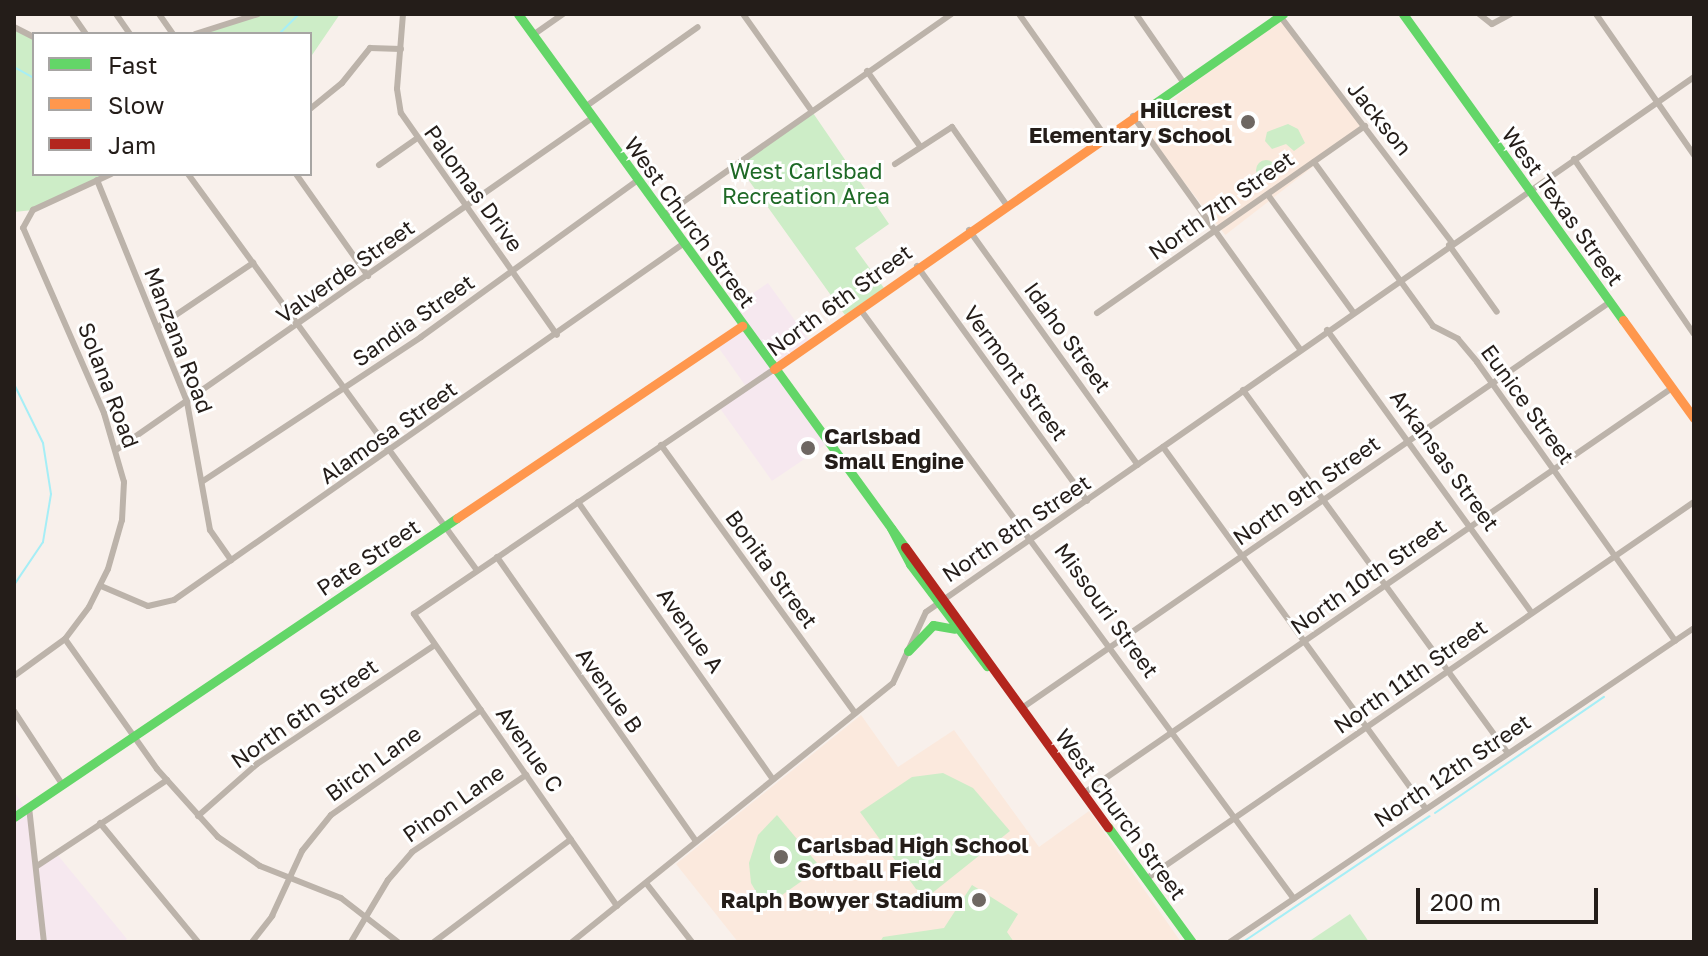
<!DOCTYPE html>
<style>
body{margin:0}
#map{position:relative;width:1708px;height:956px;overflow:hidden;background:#f8f0eb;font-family:"Golos Text",sans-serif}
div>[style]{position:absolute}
.commercial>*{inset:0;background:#f6e8ef}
.built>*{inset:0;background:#fbe9dd;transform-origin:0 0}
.green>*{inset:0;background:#cdedc7}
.round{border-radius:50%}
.stream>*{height:2px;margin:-1px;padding:0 1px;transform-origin:1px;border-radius:1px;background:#a6eef6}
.street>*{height:6px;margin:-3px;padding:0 3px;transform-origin:3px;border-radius:3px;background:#bcb3aa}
.fast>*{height:9px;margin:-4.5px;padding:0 4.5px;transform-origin:4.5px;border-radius:4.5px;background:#63d668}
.slow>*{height:9px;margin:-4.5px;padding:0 4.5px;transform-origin:4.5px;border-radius:4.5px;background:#ff974d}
.jam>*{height:9px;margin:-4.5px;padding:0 4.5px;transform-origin:4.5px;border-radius:4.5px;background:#b3261e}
.dots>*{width:22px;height:22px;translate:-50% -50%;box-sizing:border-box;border:4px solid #fff;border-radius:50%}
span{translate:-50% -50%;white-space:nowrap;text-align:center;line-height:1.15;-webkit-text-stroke:6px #fff;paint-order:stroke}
.poi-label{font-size:22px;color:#241d19;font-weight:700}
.right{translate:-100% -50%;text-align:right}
.left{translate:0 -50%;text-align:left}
.street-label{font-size:22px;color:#241d19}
.park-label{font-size:22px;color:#1e6926}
.frame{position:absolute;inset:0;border:16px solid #241d19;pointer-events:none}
.legend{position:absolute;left:32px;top:32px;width:280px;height:144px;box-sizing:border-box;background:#fff;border:2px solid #a7a5a3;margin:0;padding:10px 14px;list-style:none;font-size:24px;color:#241d19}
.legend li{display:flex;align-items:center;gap:16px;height:40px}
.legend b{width:40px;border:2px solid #a7a5a3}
.scale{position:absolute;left:1416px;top:888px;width:182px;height:36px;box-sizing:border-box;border:4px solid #241d19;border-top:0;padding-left:10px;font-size:24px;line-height:28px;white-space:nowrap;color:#241d19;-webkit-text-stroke:6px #fff;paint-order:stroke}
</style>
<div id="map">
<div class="commercial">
<div style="clip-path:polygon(768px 283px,809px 340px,774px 369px,828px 443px,772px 481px,719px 407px,747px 388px,716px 344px,742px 326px,730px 309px)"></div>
<div style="clip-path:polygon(14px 791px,26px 809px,37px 865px,56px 853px,127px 939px,123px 942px,14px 942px)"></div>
</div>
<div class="built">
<div style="left:1280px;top:16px;width:139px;height:178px;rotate:52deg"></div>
<div style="clip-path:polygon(861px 715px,898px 767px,954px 730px,1039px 847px,1089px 811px,1181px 942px,738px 942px,676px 864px)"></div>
</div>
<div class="green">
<div style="clip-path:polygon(258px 14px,340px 14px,310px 58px,310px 34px,195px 34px)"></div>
<div style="clip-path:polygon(14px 27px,34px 37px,34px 174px,111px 174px,33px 210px,14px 212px)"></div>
<div style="clip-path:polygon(811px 110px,889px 224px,855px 248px,884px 288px,845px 315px,737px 164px)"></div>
<div style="clip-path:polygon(1288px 124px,1298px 129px,1305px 143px,1294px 151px,1286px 144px,1272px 149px,1265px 141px,1267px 132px)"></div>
<div class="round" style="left:1256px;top:160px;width:20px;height:20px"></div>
<div style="clip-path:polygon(943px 773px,973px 788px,1010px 831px,931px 894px,916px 889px,860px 812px,912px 777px)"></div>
<div style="clip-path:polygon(777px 815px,817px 863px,816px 871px,765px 907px,751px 883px,749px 863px,758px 835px)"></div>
<div style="clip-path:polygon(972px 885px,1018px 914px,1007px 932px,1014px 942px,880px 942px,883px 937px,944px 928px)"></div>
<div style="clip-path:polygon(1350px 914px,1369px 942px,1308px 942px)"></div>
</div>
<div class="stream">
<div style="left:279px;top:34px;width:28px;rotate:-45deg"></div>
<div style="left:14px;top:67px;width:23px;rotate:29deg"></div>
<div style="left:14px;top:384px;width:66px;rotate:63.8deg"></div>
<div style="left:43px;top:443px;width:52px;rotate:81.1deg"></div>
<div style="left:51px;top:494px;width:49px;rotate:99.5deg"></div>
<div style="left:43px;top:542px;width:52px;rotate:124deg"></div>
<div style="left:1435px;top:813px;width:205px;rotate:-34.5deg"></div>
<div style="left:1243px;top:942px;width:225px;rotate:-34deg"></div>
</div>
<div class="street">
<div style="left:72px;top:14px;width:24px;rotate:55deg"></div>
<div style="left:116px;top:14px;width:24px;rotate:55deg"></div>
<div style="left:159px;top:14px;width:24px;rotate:55deg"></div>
<div style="left:403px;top:14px;width:75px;rotate:94.6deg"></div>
<div style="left:397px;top:89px;width:24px;rotate:81deg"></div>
<div style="left:401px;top:113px;width:271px;rotate:54.9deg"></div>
<div style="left:743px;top:14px;width:118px;rotate:54.7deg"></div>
<div style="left:1019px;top:14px;width:149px;rotate:54.8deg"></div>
<div style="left:1136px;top:14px;width:83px;rotate:55.3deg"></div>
<div style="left:1479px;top:14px;width:16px;rotate:38deg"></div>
<div style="left:1492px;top:24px;width:21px;rotate:-28deg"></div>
<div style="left:1596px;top:14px;width:172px;rotate:55.2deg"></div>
<div style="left:1280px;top:16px;width:285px;rotate:52.8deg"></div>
<div style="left:14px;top:27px;width:22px;rotate:27deg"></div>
<div style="left:195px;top:34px;width:66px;rotate:-17.6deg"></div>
<div style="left:533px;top:35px;width:37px;rotate:-35deg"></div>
<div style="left:867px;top:71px;width:92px;rotate:54.8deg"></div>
<div style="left:585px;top:107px;width:138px;rotate:-35.3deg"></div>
<div style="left:310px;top:109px;width:41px;rotate:-39.1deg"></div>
<div style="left:342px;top:83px;width:45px;rotate:-51.3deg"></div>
<div style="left:370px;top:48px;width:31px;rotate:2deg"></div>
<div style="left:1133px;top:116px;width:287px;rotate:54.4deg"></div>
<div style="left:1574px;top:159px;width:212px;rotate:55.6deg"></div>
<div style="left:1314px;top:162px;width:203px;rotate:54deg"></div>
<div style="left:1433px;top:326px;width:28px;rotate:27deg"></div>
<div style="left:1458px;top:339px;width:30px;rotate:50deg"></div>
<div style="left:1477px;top:362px;width:342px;rotate:54.6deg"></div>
<div style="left:895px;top:164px;width:68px;rotate:-33deg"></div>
<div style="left:952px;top:127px;width:94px;rotate:55deg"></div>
<div style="left:379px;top:165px;width:45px;rotate:-35.1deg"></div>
<div style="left:188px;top:174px;width:490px;rotate:53.9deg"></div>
<div style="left:296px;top:174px;width:125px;rotate:54.8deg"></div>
<div style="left:97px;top:180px;width:240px;rotate:67.9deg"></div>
<div style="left:187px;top:402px;width:130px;rotate:79.8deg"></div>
<div style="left:210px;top:530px;width:37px;rotate:55deg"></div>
<div style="left:1268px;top:195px;width:145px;rotate:54deg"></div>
<div style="left:663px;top:216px;width:352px;rotate:-35deg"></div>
<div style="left:969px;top:230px;width:289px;rotate:54.3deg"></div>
<div style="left:1449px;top:245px;width:82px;rotate:54.4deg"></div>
<div style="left:917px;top:266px;width:290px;rotate:54.1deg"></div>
<div style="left:860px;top:309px;width:732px;rotate:53.66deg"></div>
<div style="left:1097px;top:313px;width:327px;rotate:-34.9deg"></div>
<div style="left:158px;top:327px;width:115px;rotate:-34deg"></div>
<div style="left:1327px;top:330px;width:349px;rotate:54.1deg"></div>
<div style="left:1243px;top:390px;width:449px;rotate:53.9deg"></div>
<div style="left:661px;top:445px;width:331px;rotate:54.1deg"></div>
<div style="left:1163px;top:447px;width:447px;rotate:54deg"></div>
<div style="left:116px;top:450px;width:580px;rotate:-34.89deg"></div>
<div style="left:203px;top:481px;width:261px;rotate:-33.4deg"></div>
<div style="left:421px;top:337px;width:268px;rotate:-35.9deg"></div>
<div style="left:578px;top:502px;width:339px;rotate:54.9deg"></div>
<div style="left:497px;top:557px;width:347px;rotate:55deg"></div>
<div style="left:101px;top:586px;width:51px;rotate:23.1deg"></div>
<div style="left:148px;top:606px;width:27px;rotate:-13deg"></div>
<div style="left:174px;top:600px;width:621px;rotate:-34.97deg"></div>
<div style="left:65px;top:639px;width:159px;rotate:54.7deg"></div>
<div style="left:157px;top:769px;width:91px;rotate:48.1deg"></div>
<div style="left:218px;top:837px;width:51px;rotate:34.6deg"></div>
<div style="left:260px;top:866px;width:87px;rotate:21.6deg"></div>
<div style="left:341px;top:898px;width:72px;rotate:37.7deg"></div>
<div style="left:14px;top:676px;width:63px;rotate:-36deg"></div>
<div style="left:65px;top:639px;width:40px;rotate:-53deg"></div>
<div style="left:89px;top:607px;width:42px;rotate:-63.4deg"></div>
<div style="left:108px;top:569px;width:51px;rotate:-74.1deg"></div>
<div style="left:122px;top:520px;width:38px;rotate:-87deg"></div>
<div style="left:124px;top:482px;width:72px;rotate:-106.2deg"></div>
<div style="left:104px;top:413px;width:202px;rotate:-113.6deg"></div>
<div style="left:23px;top:228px;width:21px;rotate:-61deg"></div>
<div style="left:33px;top:210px;width:86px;rotate:-24.8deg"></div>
<div style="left:1022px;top:708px;width:715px;rotate:-34.62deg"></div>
<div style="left:14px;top:711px;width:87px;rotate:56.7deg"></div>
<div style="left:1084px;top:793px;width:714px;rotate:-34.56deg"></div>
<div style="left:29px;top:807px;width:136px;rotate:83.7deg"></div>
<div style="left:198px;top:816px;width:79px;rotate:-41.4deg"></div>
<div style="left:257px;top:764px;width:214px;rotate:-33.8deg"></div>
<div style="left:100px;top:823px;width:154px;rotate:50.5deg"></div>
<div style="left:37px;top:866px;width:156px;rotate:-33.5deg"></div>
<div style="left:1146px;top:879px;width:665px;rotate:-34.53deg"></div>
<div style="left:646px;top:883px;width:75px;rotate:52.1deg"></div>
<div style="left:617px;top:906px;width:356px;rotate:-124.8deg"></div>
<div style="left:414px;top:614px;width:435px;rotate:-34.2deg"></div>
<div style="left:252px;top:942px;width:33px;rotate:-52deg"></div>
<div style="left:272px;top:916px;width:72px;rotate:-65.2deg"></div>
<div style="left:302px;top:851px;width:46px;rotate:-51.1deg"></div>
<div style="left:331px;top:815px;width:183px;rotate:-35deg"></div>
<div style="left:351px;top:942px;width:72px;rotate:-59.2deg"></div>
<div style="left:388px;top:880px;width:37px;rotate:-49deg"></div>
<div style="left:412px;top:852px;width:138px;rotate:-34deg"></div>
<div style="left:434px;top:942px;width:171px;rotate:-36.9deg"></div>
<div style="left:572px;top:942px;width:412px;rotate:-38.9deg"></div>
<div style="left:893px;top:683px;width:78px;rotate:-65.1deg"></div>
<div style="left:926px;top:612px;width:936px;rotate:-34.86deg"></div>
<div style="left:1230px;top:942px;width:560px;rotate:-34.09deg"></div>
</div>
<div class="fast">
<div style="left:518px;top:14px;width:659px;rotate:54.02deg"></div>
<div style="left:1403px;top:14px;width:377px;rotate:54.3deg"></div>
<div style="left:1151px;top:106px;width:161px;rotate:-34.9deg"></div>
<div style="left:891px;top:528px;width:41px;rotate:62.2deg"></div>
<div style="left:910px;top:564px;width:128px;rotate:53deg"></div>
<div style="left:908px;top:651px;width:36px;rotate:-46deg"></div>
<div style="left:933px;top:625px;width:22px;rotate:10deg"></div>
<div style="left:14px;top:817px;width:534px;rotate:-34.02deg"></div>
<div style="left:1108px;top:827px;width:142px;rotate:53.9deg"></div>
</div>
<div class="slow">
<div style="left:1623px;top:320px;width:121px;rotate:54.1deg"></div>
<div style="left:774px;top:369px;width:460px;rotate:-34.9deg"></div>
<div style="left:457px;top:518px;width:344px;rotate:-34deg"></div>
</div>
<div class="jam">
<div style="left:905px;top:547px;width:346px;rotate:54.1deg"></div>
</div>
<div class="dots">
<div style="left:1248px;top:122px;background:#6e6762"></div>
<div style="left:808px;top:448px;background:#6e6762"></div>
<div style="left:781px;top:857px;background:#6e6762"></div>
<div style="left:979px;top:900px;background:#6e6762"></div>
</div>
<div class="poi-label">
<span class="right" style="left:1232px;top:122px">Hillcrest<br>Elementary School</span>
<span class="left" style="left:824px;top:448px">Carlsbad<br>Small Engine</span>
<span class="left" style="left:797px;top:857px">Carlsbad High School<br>Softball Field</span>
<span class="right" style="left:963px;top:900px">Ralph Bowyer Stadium</span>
</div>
<div class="street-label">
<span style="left:1380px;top:118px;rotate:51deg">Jackson</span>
<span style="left:474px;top:188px;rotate:54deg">Palomas Drive</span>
<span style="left:1221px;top:205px;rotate:-35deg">North 7th Street</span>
<span style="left:1563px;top:206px;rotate:54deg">West Texas Street</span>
<span style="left:690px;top:222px;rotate:54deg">West Church Street</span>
<span style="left:345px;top:271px;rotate:-35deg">Valverde Street</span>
<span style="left:839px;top:300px;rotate:-36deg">North 6th Street</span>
<span style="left:413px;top:320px;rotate:-35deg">Sandia Street</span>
<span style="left:1068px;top:337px;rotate:54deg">Idaho Street</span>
<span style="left:179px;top:340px;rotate:69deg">Manzana Road</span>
<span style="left:1016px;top:373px;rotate:54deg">Vermont Street</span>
<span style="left:109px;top:385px;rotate:69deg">Solana Road</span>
<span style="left:1528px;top:404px;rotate:54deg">Eunice Street</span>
<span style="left:388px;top:432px;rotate:-35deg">Alamosa Street</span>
<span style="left:1445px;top:460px;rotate:54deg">Arkansas Street</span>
<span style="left:1306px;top:490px;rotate:-35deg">North 9th Street</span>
<span style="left:1016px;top:528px;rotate:-34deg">North 8th Street</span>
<span style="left:368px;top:557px;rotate:-34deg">Pate Street</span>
<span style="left:772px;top:569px;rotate:54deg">Bonita Street</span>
<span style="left:1368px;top:576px;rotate:-35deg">North 10th Street</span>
<span style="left:1107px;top:610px;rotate:54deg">Missouri Street</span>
<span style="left:691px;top:630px;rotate:55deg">Avenue A</span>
<span style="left:1410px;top:676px;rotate:-35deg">North 11th Street</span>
<span style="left:610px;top:690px;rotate:55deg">Avenue B</span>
<span style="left:304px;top:713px;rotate:-35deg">North 6th Street</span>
<span style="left:530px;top:749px;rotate:55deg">Avenue C</span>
<span style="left:373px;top:763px;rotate:-36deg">Birch Lane</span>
<span style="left:1452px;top:770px;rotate:-34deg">North 12th Street</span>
<span style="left:453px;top:803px;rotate:-35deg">Pinon Lane</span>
<span style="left:1121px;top:814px;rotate:54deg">West Church Street</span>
</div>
<div class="park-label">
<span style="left:806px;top:183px">West Carlsbad<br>Recreation Area</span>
</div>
<div class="frame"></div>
<ul class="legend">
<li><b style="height:10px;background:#63d668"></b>Fast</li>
<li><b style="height:10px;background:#ff974d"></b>Slow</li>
<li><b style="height:10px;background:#b3261e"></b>Jam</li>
</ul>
<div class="scale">200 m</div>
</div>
